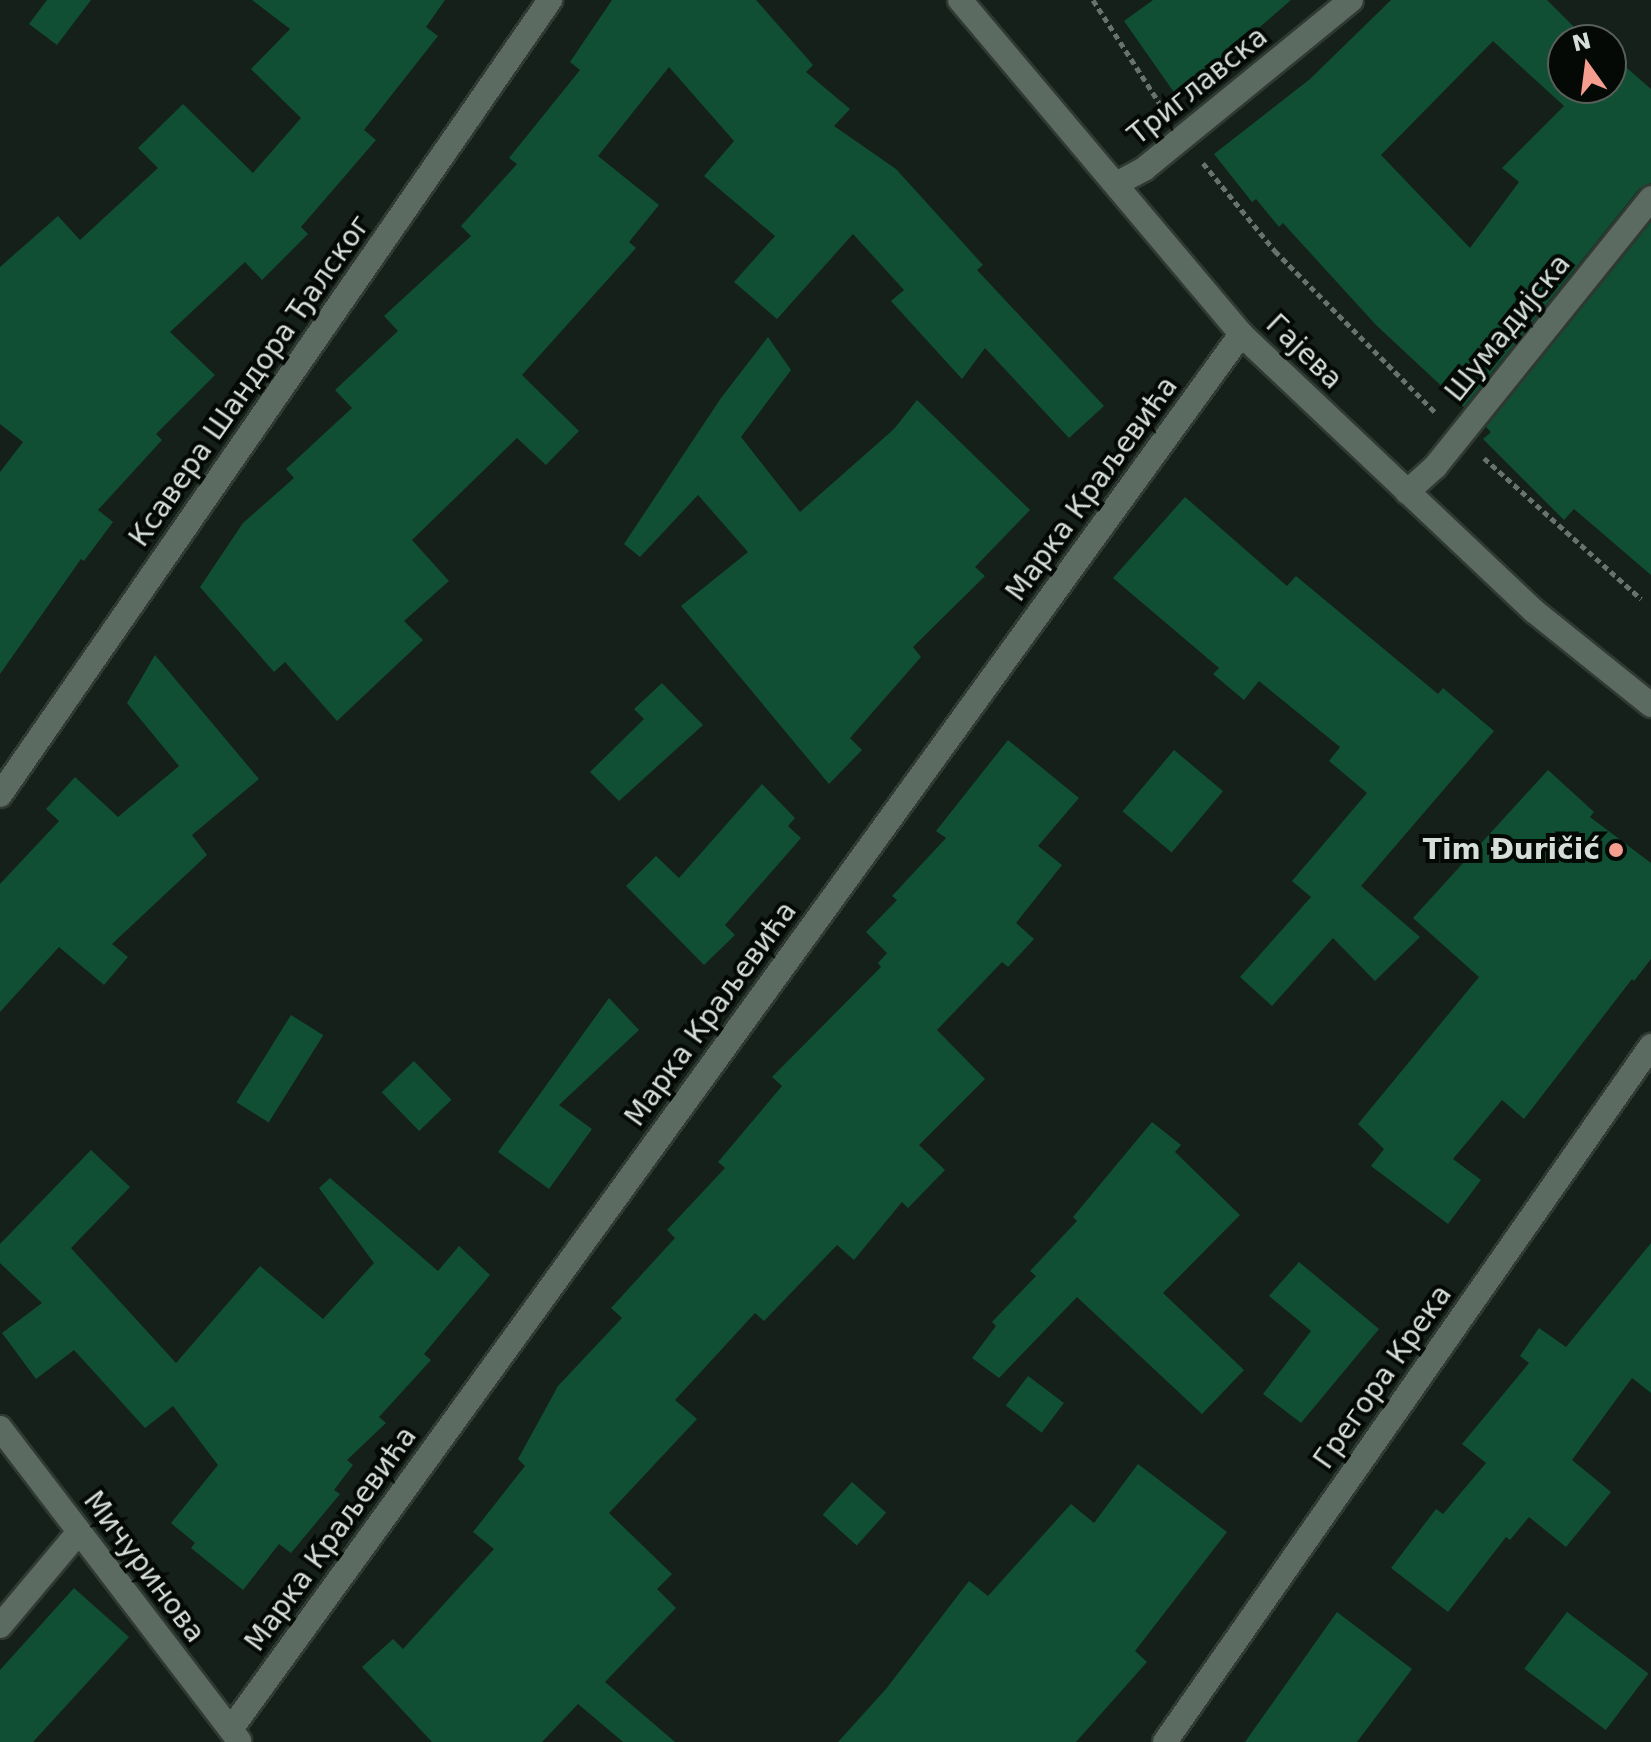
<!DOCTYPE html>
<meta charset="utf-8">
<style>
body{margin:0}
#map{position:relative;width:1651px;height:1742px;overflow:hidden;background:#142019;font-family:"DejaVu Sans",sans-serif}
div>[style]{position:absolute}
.building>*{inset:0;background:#104f34;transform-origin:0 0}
.path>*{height:5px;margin-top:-2.5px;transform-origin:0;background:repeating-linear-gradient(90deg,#68736d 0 6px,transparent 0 10px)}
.roads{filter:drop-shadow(2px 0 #303934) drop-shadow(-2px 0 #303934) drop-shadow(0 2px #303934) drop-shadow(0 -2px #303934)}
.minor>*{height:24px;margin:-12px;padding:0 12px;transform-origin:12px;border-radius:12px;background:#5c6b62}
.tertiary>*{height:24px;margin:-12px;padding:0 12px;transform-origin:12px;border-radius:12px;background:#5c6b62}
.dots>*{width:22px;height:22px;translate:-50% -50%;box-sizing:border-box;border:4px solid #050906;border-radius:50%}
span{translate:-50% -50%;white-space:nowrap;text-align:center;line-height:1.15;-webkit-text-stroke:8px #050906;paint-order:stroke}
.street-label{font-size:28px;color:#d5ded9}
.poi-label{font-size:28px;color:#d5ded9;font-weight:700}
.right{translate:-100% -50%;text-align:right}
.north{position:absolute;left:1547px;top:24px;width:80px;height:80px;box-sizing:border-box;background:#050906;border:2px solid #585e5a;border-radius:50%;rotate:346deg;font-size:22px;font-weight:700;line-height:32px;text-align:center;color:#d5ded9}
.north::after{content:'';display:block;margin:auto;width:28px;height:36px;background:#f59d8f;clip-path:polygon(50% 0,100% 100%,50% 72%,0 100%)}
</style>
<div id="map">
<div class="building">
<div style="clip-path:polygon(47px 0,91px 0,57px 45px,29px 24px)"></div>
<div style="clip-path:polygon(252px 0,445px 0,426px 27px,438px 36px,364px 130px,376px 140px,301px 227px,308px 234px,262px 280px,245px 262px,170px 332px,215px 375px,156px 434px,162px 440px,98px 510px,113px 522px,84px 561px,81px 559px,0 674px,0 472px,23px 442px,0 424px,0 267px,58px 216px,80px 240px,158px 168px,138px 148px,183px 104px,253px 173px,301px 118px,251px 69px,290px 29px)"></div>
<div style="clip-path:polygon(612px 0,756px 0,813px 65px,806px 72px,850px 109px,834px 126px,896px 169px,983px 265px,977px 270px,1104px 406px,1069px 438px,985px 348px,962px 379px,891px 301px,904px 290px,853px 234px,777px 319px,734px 282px,775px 236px,704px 176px,734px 141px,669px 67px,598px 156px,659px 205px,629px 242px,636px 248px,522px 375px,579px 431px,546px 465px,517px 438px,412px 540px,449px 581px,404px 621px,423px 640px,337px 721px,285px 662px,274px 672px,200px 587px,243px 523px,294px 478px,286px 469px,352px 408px,335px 390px,398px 331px,384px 316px,471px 236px,461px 226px,517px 164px,509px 158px,580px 70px,570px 62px)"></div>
<div style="clip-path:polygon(1153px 0,1291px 0,1178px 98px,1124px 21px)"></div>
<div style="clip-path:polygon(evenodd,1391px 0,1547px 0,1587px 40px,1563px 40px,1563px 88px,1611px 88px,1611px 54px,1651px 89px,1651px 183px,1639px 189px,1464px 407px,1376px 325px,1283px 223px,1279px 227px,1256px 199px,1252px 202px,1214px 154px,1310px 79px,1391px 0,1493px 41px,1564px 106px,1502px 168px,1519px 182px,1470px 248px,1381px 155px,1493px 41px)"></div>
<div style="clip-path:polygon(1651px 222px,1651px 575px,1574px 509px,1564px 520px,1483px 439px,1491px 432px,1486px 427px)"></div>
<div style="clip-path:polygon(768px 337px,791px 370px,741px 437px,800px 512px,894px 429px,917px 400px,1030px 510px,975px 567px,985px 576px,913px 647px,921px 657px,850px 738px,862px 750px,829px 784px,681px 606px,748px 552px,698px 495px,640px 557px,624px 544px,721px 398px)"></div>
<div style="clip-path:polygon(1185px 497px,1287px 586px,1296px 576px,1438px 694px,1443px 688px,1494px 731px,1361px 886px,1420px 937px,1375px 981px,1333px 938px,1272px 1006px,1240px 977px,1311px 897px,1292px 881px,1367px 793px,1329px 761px,1340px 747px,1259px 681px,1244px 700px,1213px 674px,1219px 668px,1113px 578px)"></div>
<div style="clip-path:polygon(155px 655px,259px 779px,192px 835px,207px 855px,112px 944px,128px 957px,104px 985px,59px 947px,0 1012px,0 884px,59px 821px,46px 809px,75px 777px,118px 817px,179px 766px,127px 703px)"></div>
<div style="clip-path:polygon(662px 683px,703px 725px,619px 801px,590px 772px,644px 719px,634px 709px)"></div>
<div style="clip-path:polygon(1008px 740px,1079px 798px,1038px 846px,1062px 865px,1016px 923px,1034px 939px,1008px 967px,1002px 962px,937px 1030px,985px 1079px,919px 1145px,945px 1170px,908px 1208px,902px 1202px,854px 1260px,837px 1245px,764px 1321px,755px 1313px,675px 1400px,697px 1419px,609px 1513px,672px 1574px,657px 1589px,676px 1608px,605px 1682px,675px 1742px,623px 1742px,578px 1704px,542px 1742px,432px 1742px,362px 1667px,393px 1639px,403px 1649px,494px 1549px,473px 1532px,525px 1466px,518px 1459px,558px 1386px,622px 1318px,611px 1308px,675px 1238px,667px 1230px,725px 1168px,718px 1162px,782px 1086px,772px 1077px,881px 967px,878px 963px,887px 953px,866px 932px,897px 900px,892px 896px,946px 838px,936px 831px)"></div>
<div style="left:1174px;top:750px;width:64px;height:80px;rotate:40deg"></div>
<div style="clip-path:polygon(1548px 770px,1594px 812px,1590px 817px,1651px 863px,1651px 959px,1634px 981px,1632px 979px,1524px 1119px,1502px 1100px,1453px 1159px,1481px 1180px,1448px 1224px,1371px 1166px,1384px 1149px,1358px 1124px,1479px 977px,1413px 918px)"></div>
<div style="clip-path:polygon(762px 784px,795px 818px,788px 826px,801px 838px,725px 925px,735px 935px,704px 965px,626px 886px,656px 856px,679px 878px)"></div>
<div style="clip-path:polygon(609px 998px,639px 1030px,559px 1105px,592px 1129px,549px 1189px,498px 1152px)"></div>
<div style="left:291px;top:1015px;width:38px;height:103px;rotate:32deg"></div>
<div style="left:414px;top:1061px;width:54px;height:45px;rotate:46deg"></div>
<div style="clip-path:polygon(1152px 1122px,1181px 1145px,1175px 1152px,1240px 1215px,1163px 1293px,1244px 1370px,1202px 1414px,1077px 1297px,999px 1378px,972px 1358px,996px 1326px,992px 1322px,1036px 1276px,1030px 1271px,1077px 1221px,1073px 1217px)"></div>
<div style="clip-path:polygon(91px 1150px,130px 1187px,71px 1248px,176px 1363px,260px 1266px,323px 1319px,374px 1263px,319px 1188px,330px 1178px,438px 1271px,459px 1246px,490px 1275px,424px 1354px,431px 1360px,379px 1417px,386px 1423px,347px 1460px,353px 1465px,334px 1490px,340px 1494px,291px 1553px,279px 1544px,243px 1590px,191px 1548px,195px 1543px,171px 1523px,218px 1465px,173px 1406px,145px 1428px,74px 1350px,36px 1379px,2px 1333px,42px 1303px,0 1263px,0 1244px)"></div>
<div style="clip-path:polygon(1651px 1243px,1651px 1393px,1632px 1378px,1572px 1460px,1611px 1492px,1566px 1547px,1529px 1517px,1510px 1540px,1506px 1537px,1448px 1612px,1391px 1568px,1436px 1509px,1443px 1514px,1486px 1463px,1462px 1444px,1529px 1363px,1520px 1356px,1539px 1328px,1566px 1347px)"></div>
<div style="clip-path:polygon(1299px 1262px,1379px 1329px,1301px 1423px,1263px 1394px,1311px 1331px,1269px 1296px)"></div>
<div style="left:1028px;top:1376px;width:45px;height:37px;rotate:37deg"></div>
<div style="clip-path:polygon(1138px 1464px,1227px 1532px,1135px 1651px,1147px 1662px,1076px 1742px,838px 1742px,886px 1689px,969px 1581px,988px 1596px,1071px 1504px,1094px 1523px)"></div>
<div style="left:852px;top:1482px;width:46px;height:44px;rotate:42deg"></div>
<div style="clip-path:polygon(74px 1588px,129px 1637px,33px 1742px,0 1742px,0 1670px)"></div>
<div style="clip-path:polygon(1337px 1612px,1412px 1669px,1357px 1742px,1245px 1742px)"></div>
<div style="left:1567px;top:1612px;width:102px;height:71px;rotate:37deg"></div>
</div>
<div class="path">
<div style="left:1093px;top:0;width:131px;rotate:57.2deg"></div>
<div style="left:1203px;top:163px;width:114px;rotate:50.7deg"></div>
<div style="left:1275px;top:251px;width:228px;rotate:45.2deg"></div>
<div style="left:1484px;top:458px;width:211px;rotate:41.9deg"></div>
</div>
<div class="roads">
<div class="minor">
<div style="left:1116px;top:184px;width:32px;rotate:-28deg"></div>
<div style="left:1144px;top:169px;width:267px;rotate:-39.2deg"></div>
<div style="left:1407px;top:492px;width:38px;rotate:-42deg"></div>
<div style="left:1435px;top:467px;width:345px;rotate:-51.2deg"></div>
<div style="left:0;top:795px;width:967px;rotate:-55.32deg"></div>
<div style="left:0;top:1428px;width:394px;rotate:52.6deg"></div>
<div style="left:0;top:1626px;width:123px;rotate:-50deg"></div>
<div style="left:231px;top:1729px;width:1722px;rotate:-54.09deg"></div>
<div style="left:1165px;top:1742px;width:849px;rotate:-55.07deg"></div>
</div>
<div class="tertiary">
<div style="left:960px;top:0;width:436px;rotate:49.9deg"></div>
<div style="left:1241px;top:334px;width:403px;rotate:43.4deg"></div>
<div style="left:1534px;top:611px;width:150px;rotate:38.8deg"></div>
</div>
</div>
<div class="dots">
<div style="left:1616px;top:850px;background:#f59d8f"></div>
</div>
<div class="street-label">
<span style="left:1198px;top:86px;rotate:-39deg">Триглавска</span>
<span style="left:1508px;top:328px;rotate:-51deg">Шумадијска</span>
<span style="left:1304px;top:352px;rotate:44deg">Гајева</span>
<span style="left:250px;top:381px;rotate:-55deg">Ксавера Шандора Ђалског</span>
<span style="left:1092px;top:489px;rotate:-54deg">Марка Краљевића</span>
<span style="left:711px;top:1014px;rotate:-54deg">Марка Краљевића</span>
<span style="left:1383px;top:1377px;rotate:-55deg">Грегора Крека</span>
<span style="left:331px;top:1539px;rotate:-54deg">Марка Краљевића</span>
<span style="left:144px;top:1567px;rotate:53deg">Мичуринова</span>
</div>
<div class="poi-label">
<span class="right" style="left:1600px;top:850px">Tim Đuričić</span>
</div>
<div class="north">N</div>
</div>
